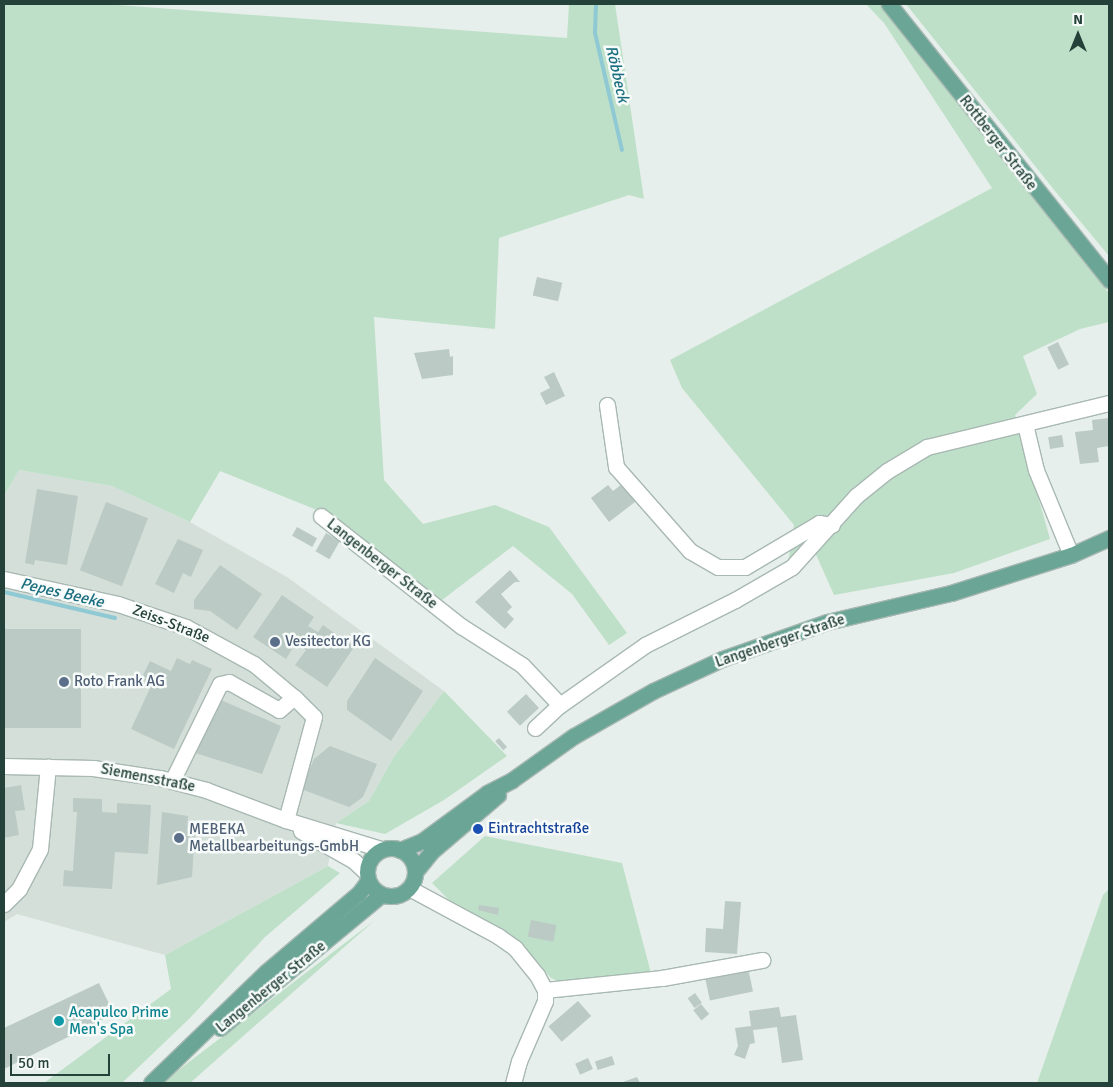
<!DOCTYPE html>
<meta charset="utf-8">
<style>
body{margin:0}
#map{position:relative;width:1113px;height:1087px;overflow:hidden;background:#e6efeb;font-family:Signika,sans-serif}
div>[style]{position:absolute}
.built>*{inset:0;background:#d4dfda}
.green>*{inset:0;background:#bfe0c8}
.stream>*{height:4px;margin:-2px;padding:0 2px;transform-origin:2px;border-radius:2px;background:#8ec9d4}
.building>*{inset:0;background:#bbcac4;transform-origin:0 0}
.roads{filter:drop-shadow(1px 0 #a8b8b2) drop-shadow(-1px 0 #a8b8b2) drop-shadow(0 1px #a8b8b2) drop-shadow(0 -1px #a8b8b2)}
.minor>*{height:15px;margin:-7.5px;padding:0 7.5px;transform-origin:7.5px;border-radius:7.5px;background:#fff}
.major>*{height:15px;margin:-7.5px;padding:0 7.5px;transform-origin:7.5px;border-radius:7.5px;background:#6aa596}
.major>.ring{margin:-7.5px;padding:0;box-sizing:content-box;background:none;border:15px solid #6aa596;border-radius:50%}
.dots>*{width:14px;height:14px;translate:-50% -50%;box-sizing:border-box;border:2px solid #f7fbf9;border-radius:50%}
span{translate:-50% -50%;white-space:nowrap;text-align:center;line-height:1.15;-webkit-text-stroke:5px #f7fbf9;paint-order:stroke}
.street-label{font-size:15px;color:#24423a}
.service-label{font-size:15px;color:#4e5e75}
.left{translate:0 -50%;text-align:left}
.transit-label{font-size:15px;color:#164399}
.culture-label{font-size:15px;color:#0d838f}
.water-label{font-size:16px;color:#1c6f80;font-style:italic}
.frame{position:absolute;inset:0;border:5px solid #24423a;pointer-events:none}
.north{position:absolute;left:1053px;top:10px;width:50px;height:50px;-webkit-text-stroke:4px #f7fbf9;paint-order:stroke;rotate:0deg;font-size:14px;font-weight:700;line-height:20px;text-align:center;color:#24423a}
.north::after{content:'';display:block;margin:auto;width:18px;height:22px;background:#24423a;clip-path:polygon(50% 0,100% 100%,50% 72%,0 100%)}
.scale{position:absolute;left:10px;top:1054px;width:100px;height:22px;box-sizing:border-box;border:2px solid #24423a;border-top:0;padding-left:6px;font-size:15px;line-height:18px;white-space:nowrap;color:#24423a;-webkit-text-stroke:4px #f7fbf9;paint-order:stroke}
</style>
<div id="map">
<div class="built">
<div style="clip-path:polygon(19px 470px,112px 486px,190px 522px,287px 577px,444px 691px,393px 758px,369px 801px,336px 823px,328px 866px,165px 955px,17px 914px,4px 922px,4px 496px)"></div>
</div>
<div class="green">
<div style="clip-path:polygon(4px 4px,104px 4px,567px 38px,569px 4px,615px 4px,644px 199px,629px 195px,499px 238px,495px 329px,374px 317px,384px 480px,423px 524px,495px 505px,549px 527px,627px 633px,609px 645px,572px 594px,513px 546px,442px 600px,327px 514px,220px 471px,190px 522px,112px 486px,19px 470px,4px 496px)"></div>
<div style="clip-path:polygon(866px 4px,881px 4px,1109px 293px,1109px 322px,1080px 329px,1023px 356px,1037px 394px,1015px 415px,1050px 539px,954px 573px,834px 595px,810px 541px,788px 563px,794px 525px,682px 388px,670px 360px,992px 188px,884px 23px)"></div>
<div style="clip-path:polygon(906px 4px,1109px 4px,1109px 256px,1055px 191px)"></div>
<div style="clip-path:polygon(444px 691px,507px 756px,444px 800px,385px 834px,336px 823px,369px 801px,393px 758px)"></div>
<div style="clip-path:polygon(485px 836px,622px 863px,652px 977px,569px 986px,551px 978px,515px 939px,452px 903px,432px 883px)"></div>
<div style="clip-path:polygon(328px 866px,340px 873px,265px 937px,190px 1018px,122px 1083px,44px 1083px,171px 989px,165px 955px)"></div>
<div style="clip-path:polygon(1109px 889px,1109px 1083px,1037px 1083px,1103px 895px)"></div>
<div style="clip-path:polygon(375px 920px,190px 1083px,163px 1083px,172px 1075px)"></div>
</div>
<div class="stream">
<div style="left:596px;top:4px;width:29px;rotate:92deg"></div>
<div style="left:595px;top:33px;width:120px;rotate:77deg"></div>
<div style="left:4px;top:592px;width:114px;rotate:13.2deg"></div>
</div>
<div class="building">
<div style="left:537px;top:277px;width:26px;height:19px;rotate:13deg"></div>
<div style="left:1058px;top:342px;width:25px;height:12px;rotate:64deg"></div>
<div style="clip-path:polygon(449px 349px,450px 357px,453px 356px,453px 375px,422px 379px,414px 353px)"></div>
<div style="clip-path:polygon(554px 372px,565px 396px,546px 405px,540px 393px,550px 388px,544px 377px)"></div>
<div style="clip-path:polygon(1109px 418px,1109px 446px,1097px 448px,1099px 462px,1080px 464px,1075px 432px,1093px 430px,1092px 420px)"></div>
<div style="left:1062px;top:435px;width:12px;height:14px;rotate:81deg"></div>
<div style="clip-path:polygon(622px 484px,635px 502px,609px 522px,591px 498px,608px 485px,613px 491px)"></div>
<div style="clip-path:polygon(37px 489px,78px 496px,67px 565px,35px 560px,34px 565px,25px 563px)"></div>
<div style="left:106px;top:502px;width:45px;height:73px;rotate:21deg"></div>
<div style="left:297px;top:527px;width:23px;height:10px;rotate:29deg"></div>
<div style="left:326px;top:533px;width:16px;height:21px;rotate:30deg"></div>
<div style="clip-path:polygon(178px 539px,203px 550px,191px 577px,183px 573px,174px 593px,155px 584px)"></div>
<div style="clip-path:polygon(220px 565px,262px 594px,237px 630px,210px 611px,194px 609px,194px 600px)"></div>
<div style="clip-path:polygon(510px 570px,520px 582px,515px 582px,501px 594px,512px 607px,507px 612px,514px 619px,505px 629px,475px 602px)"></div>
<div style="clip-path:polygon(282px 595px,314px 617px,308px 626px,318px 632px,323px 625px,354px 647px,327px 687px,295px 665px,306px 650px,296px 643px,286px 659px,253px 637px)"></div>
<div style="clip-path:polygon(4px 629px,81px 629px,81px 679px,85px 682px,81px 683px,81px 728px,4px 728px)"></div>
<div style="clip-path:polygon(177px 658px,190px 664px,192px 660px,212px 669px,174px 749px,131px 729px,152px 684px,141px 679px,150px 661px,171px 671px)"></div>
<div style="clip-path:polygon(375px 658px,423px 691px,391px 741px,347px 710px,347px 701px)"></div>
<div style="left:526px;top:694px;width:19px;height:26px;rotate:47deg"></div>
<div style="clip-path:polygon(214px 697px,281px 726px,262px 774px,189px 751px)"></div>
<div style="left:499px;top:738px;width:12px;height:5px;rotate:48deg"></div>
<div style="clip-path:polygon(330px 746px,377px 764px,363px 797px,349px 807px,301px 789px,314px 759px)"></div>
<div style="clip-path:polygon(21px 785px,25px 810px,15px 811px,19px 835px,4px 838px,4px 788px)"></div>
<div style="clip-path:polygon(73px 798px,102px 799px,102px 812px,117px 813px,117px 803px,151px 805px,148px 854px,115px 852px,112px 889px,63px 886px,64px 870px,73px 871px,77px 812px,73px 812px)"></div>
<div style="clip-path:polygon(162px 812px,188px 816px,187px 831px,195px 831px,192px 877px,157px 885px)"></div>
<div style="clip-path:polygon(725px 901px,741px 902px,737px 954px,705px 952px,706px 928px,723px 929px)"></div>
<div style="clip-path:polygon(479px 905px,499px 908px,498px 915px,478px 910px)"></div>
<div style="left:531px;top:920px;width:26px;height:17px;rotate:11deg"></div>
<div style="left:748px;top:968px;width:24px;height:44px;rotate:78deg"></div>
<div style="clip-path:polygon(99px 983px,114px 1014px,4px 1069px,4px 1028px)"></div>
<div style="left:695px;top:993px;width:12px;height:9px;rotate:55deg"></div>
<div style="left:578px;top:1001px;width:20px;height:39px;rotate:49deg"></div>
<div style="left:701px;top:1004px;width:13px;height:10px;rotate:51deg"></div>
<div style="clip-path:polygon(779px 1007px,781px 1017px,796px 1015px,803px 1060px,782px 1063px,777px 1027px,753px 1030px,755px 1043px,750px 1044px,745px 1059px,734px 1055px,738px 1046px,735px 1028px,751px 1026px,749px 1011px)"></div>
<div style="left:612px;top:1056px;width:9px;height:18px;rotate:72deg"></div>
<div style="left:588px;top:1058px;width:12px;height:14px;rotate:66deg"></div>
<div style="clip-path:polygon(637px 1077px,640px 1083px,620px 1083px)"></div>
</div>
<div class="roads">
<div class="minor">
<div style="left:607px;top:405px;width:63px;rotate:81.7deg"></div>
<div style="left:616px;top:467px;width:112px;rotate:48.6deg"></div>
<div style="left:690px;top:551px;width:32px;rotate:30deg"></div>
<div style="left:718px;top:567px;width:27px"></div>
<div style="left:745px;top:567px;width:86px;rotate:-30.7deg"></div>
<div style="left:819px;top:523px;width:13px;rotate:9deg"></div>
<div style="left:1025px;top:424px;width:47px;rotate:76.6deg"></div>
<div style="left:1036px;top:470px;width:92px;rotate:67.6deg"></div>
<div style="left:321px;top:516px;width:178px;rotate:38.2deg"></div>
<div style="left:461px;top:626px;width:72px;rotate:32.6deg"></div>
<div style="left:522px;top:665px;width:55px;rotate:46.5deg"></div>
<div style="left:4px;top:579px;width:117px;rotate:12.4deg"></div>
<div style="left:118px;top:604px;width:72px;rotate:18.7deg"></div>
<div style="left:186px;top:627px;width:77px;rotate:28.6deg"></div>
<div style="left:254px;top:664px;width:55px;rotate:39.8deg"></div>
<div style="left:296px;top:699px;width:25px;rotate:45deg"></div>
<div style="left:314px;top:717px;width:107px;rotate:105.2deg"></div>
<div style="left:535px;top:728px;width:34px;rotate:-43deg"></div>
<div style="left:560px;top:705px;width:104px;rotate:-35.2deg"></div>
<div style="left:645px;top:645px;width:101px;rotate:-26.6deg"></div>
<div style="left:735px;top:600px;width:66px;rotate:-30.1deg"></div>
<div style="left:792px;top:567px;width:96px;rotate:-48deg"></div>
<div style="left:856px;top:496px;width:40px;rotate:-39deg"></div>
<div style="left:887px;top:471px;width:47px;rotate:-31deg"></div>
<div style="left:927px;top:447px;width:187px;rotate:-13.6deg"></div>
<div style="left:4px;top:766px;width:89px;rotate:1.3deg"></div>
<div style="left:93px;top:768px;width:68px;rotate:8.5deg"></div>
<div style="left:160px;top:778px;width:48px;rotate:14.6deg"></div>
<div style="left:206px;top:790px;width:85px;rotate:20.6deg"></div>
<div style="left:286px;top:820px;width:99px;rotate:17deg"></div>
<div style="left:172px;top:781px;width:108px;rotate:-63.7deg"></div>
<div style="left:220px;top:684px;width:9px;rotate:-13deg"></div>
<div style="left:229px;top:682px;width:57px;rotate:29.2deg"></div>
<div style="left:279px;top:710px;width:20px;rotate:-41deg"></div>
<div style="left:301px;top:831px;width:61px;rotate:29.5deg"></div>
<div style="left:354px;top:861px;width:16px;rotate:43deg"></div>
<div style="left:409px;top:888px;width:101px;rotate:28.3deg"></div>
<div style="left:498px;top:936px;width:21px;rotate:35deg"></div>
<div style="left:515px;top:948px;width:35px;rotate:51deg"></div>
<div style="left:537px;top:975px;width:17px;rotate:62deg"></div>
<div style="left:545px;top:990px;width:11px;rotate:90deg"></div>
<div style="left:545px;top:1001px;width:65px;rotate:113.4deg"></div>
<div style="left:519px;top:1061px;width:23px;rotate:105deg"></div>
<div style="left:4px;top:904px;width:21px;rotate:-45deg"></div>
<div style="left:19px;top:889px;width:45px;rotate:-62.3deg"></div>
<div style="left:40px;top:849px;width:83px;rotate:-84.5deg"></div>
<div style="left:545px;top:990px;width:118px;rotate:-5.9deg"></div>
<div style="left:662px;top:978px;width:102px;rotate:-10.2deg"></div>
</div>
<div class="major">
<div style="left:889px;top:4px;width:353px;rotate:51.4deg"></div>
<div class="ring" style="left:367px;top:848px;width:33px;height:33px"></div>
<div style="left:400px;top:850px;width:24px;rotate:-22deg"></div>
<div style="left:422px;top:841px;width:81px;rotate:-36.4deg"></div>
<div style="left:487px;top:793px;width:28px;rotate:-27deg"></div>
<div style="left:512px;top:780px;width:76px;rotate:-35.4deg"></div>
<div style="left:574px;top:736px;width:91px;rotate:-29.7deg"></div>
<div style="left:653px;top:691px;width:76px;rotate:-24.9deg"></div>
<div style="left:722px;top:659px;width:111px;rotate:-19.4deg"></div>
<div style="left:827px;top:622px;width:127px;rotate:-13.2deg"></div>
<div style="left:951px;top:593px;width:126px;rotate:-17.6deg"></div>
<div style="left:1071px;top:555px;width:42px;rotate:-24.1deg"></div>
<div style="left:415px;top:872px;width:26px;rotate:-51deg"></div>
<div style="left:431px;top:852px;width:88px;rotate:-40.4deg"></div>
<div style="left:220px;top:1028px;width:210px;rotate:-39.6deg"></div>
<div style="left:151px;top:1083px;width:160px;rotate:-44deg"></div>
<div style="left:266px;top:972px;width:122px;rotate:-40.3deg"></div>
<div style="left:359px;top:893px;width:15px;rotate:-53deg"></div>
</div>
</div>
<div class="dots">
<div style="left:275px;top:642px;background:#5c6f8a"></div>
<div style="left:64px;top:682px;background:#5c6f8a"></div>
<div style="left:478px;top:829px;background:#1a4fb4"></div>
<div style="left:179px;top:838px;background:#5c6f8a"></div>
<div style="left:59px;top:1021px;background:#0f9aa8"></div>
</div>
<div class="street-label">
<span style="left:998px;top:143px;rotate:52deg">Rottberger Straße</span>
<span style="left:382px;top:564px;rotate:38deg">Langenberger Straße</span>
<span style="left:171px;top:624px;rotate:21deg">Zeiss-Straße</span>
<span style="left:780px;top:641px;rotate:-19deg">Langenberger Straße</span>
<span style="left:148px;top:778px;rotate:11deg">Siemensstraße</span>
<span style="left:271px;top:987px;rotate:-39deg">Langenberger Straße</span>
</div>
<div class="service-label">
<span class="left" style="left:285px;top:642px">Vesitector KG</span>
<span class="left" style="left:74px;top:682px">Roto Frank AG</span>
<span class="left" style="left:189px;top:838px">MEBEKA<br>Metallbearbeitungs-GmbH</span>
</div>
<div class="transit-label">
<span class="left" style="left:488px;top:829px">Eintrachtstraße</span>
</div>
<div class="culture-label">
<span class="left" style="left:69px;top:1021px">Acapulco Prime<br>Men's Spa</span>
</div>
<div class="water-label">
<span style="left:617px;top:74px;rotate:77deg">Röbbeck</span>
<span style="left:62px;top:593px;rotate:13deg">Pepes Beeke</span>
</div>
<div class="frame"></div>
<div class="north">N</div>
<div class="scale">50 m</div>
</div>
